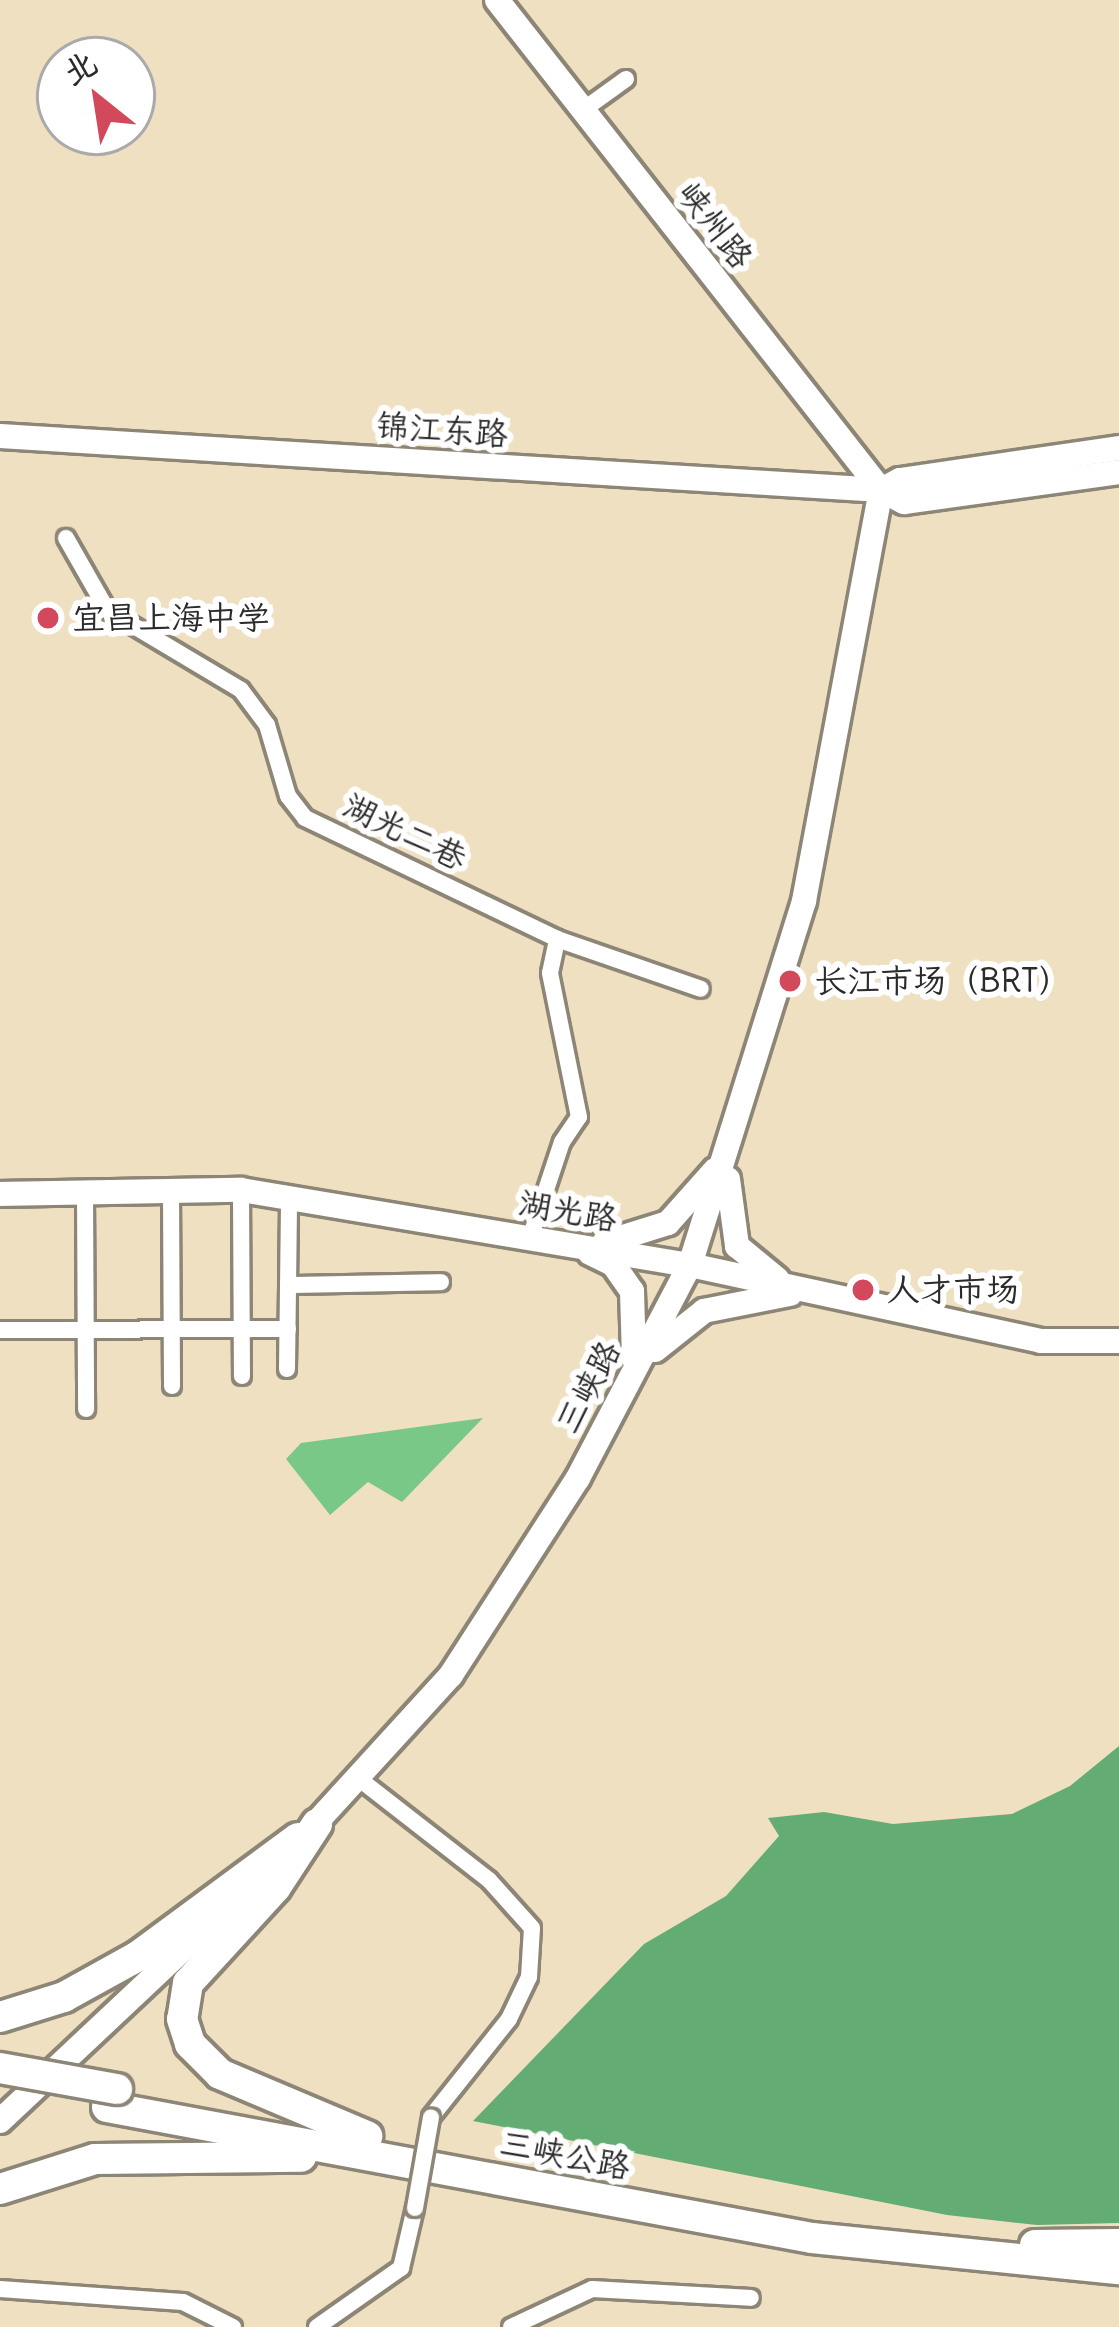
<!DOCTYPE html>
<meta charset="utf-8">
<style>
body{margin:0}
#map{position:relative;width:1119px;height:2327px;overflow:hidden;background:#efe0c1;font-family:Delius,"LXGW WenKai TC",sans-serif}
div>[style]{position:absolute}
.green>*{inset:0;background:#7ac887}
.forest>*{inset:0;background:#63ac74}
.roads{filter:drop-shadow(3px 0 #8d8676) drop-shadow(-3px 0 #8d8676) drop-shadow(0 3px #8d8676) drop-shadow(0 -3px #8d8676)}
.street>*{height:16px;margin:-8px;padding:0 8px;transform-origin:8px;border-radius:8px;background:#fff}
.secondary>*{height:24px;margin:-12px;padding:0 12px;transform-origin:12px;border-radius:12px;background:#fff}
.highway>*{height:30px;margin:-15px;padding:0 15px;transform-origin:15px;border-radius:15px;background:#fff}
.bridges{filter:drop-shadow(3px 0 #8d8676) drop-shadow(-3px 0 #8d8676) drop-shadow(0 3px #8d8676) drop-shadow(0 -3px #8d8676)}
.street-bridge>*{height:16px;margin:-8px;padding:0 8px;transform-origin:8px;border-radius:8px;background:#fff}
.highway-bridge>*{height:30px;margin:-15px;padding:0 15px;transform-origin:15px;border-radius:15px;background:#fff}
.dots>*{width:33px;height:33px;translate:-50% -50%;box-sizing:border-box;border:6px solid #fff;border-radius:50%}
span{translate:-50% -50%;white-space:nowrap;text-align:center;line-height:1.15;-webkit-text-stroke:12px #fff;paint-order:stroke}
.street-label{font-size:33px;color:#2b2b2b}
.poi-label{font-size:33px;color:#2b2b2b}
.left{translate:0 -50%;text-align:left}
.north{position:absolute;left:36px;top:36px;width:120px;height:120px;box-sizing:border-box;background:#fff;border:3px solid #aaa;border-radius:50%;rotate:330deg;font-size:33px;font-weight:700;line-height:48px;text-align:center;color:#2b2b2b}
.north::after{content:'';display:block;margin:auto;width:42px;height:54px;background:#d1495b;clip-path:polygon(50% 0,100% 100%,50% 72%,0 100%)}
</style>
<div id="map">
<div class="green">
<div style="clip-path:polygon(483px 1418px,402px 1502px,368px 1482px,330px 1515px,286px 1459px,301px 1443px)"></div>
</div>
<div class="forest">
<div style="clip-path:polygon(1119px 1746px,1119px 2223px,1037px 2225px,947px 2215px,473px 2121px,644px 1944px,726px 1896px,779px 1836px,768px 1818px,824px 1812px,893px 1824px,1012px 1814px,1070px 1786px)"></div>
</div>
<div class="roads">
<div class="street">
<div style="left:583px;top:110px;width:53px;rotate:-35.8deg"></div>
<div style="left:66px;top:538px;width:83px;rotate:60.3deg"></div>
<div style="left:107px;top:610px;width:156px;rotate:30.8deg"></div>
<div style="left:241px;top:690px;width:44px;rotate:53.4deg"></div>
<div style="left:267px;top:725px;width:74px;rotate:73.5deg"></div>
<div style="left:288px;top:796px;width:28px;rotate:52deg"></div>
<div style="left:305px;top:818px;width:280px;rotate:25.6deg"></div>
<div style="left:557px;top:939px;width:152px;rotate:19.1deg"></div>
<div style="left:241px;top:1190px;width:186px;rotate:89.7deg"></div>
<div style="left:171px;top:1191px;width:195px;rotate:89.7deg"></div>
<div style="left:85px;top:1193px;width:216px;rotate:89.7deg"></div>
<div style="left:530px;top:1238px;width:101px;rotate:-71.6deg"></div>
<div style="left:562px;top:1142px;width:30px;rotate:-56deg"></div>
<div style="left:579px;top:1117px;width:147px;rotate:-101.4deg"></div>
<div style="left:550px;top:973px;width:35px;rotate:-78deg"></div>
<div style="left:288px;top:1285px;width:153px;rotate:-1.1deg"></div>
<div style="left:0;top:1330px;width:288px;rotate:-0.2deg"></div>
<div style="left:287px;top:1369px;width:171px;rotate:-89.3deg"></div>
<div style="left:358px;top:1778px;width:166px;rotate:37.9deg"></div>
<div style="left:489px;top:1880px;width:64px;rotate:48.1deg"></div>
<div style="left:532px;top:1928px;width:49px;rotate:93.5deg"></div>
<div style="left:529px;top:1977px;width:47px;rotate:115.5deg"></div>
<div style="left:509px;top:2019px;width:125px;rotate:128.5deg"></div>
<div style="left:0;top:2289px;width:183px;rotate:4.1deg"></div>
<div style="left:183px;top:2302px;width:56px;rotate:26.6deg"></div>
<div style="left:317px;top:2327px;width:103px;rotate:-35.1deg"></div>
<div style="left:401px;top:2268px;width:62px;rotate:-76.9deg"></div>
<div style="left:511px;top:2327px;width:89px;rotate:-25.1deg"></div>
<div style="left:592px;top:2289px;width:159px;rotate:3.2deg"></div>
</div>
<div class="secondary">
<div style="left:497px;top:0;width:623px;rotate:51.92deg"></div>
<div style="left:881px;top:490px;width:26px;rotate:28deg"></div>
<div style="left:904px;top:502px;width:217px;rotate:-7.9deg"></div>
<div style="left:0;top:436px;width:883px;rotate:3.51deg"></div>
<div style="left:881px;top:490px;width:21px;rotate:-28deg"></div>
<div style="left:900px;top:480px;width:221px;rotate:-8.3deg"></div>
<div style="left:728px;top:1179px;width:68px;rotate:82.3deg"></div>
<div style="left:737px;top:1246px;width:52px;rotate:39.5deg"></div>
<div style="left:0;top:1194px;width:241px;rotate:-1deg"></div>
<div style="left:241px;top:1190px;width:455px;rotate:9.5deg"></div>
<div style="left:690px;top:1265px;width:359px;rotate:12.2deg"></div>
<div style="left:1041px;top:1341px;width:78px"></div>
<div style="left:604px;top:1243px;width:67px;rotate:-17.4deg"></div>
<div style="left:668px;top:1223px;width:71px;rotate:-48.4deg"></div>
<div style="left:590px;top:1253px;width:25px;rotate:26deg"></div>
<div style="left:613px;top:1264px;width:33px;rotate:55deg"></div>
<div style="left:632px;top:1291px;width:68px;rotate:88.3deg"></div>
<div style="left:655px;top:1350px;width:63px;rotate:-38.5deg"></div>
<div style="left:704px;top:1311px;width:88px;rotate:-11.2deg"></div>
<div style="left:304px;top:1836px;width:218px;rotate:-47.6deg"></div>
<div style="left:451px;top:1675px;width:234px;rotate:-57.2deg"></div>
<div style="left:578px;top:1478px;width:241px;rotate:-62.3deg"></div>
<div style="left:690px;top:1265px;width:381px;rotate:-72.6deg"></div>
<div style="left:804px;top:901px;width:418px;rotate:-79.4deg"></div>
<div style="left:0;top:2121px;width:333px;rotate:-43.2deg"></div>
</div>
<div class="highway">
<div style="left:317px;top:1824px;width:75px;rotate:123.1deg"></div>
<div style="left:276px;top:1887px;width:130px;rotate:132.5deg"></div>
<div style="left:188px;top:1983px;width:36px;rotate:99deg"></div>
<div style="left:182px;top:2019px;width:26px;rotate:72deg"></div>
<div style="left:190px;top:2044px;width:42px;rotate:45deg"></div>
<div style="left:220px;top:2074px;width:160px;rotate:22.9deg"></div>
<div style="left:0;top:2017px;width:67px;rotate:-17.4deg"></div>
<div style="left:64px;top:1997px;width:85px;rotate:-29deg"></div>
<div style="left:138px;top:1956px;width:199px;rotate:-36.4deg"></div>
<div style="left:107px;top:2107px;width:717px;rotate:10.53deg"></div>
<div style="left:812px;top:2238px;width:309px;rotate:5.8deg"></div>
<div style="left:0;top:2189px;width:100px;rotate:-17.5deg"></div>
<div style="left:95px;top:2159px;width:206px;rotate:-0.6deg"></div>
<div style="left:1035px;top:2245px;width:84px;rotate:-0.7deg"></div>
</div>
</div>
<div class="bridges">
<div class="street-bridge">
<div style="left:415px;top:2208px;width:92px;rotate:-80deg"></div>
</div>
<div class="highway-bridge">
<div style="left:0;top:2068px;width:119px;rotate:10.2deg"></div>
</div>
</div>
<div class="dots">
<div style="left:48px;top:618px;background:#d1495b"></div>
<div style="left:790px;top:981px;background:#d1495b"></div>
<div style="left:863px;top:1290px;background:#d1495b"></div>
</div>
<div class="street-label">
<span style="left:715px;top:225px;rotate:52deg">峡州路</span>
<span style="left:442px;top:430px;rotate:4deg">锦江东路</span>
<span style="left:405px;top:832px;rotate:26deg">湖光二巷</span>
<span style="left:568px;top:1211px;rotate:10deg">湖光路</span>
<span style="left:588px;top:1387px;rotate:-62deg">三峡路</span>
<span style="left:565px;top:2155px;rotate:11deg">三峡公路</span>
</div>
<div class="poi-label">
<span class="left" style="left:72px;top:618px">宜昌上海中学</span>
<span class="left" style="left:814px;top:981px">长江市场（BRT）</span>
<span class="left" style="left:887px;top:1290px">人才市场</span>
</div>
<div class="north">北</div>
</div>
